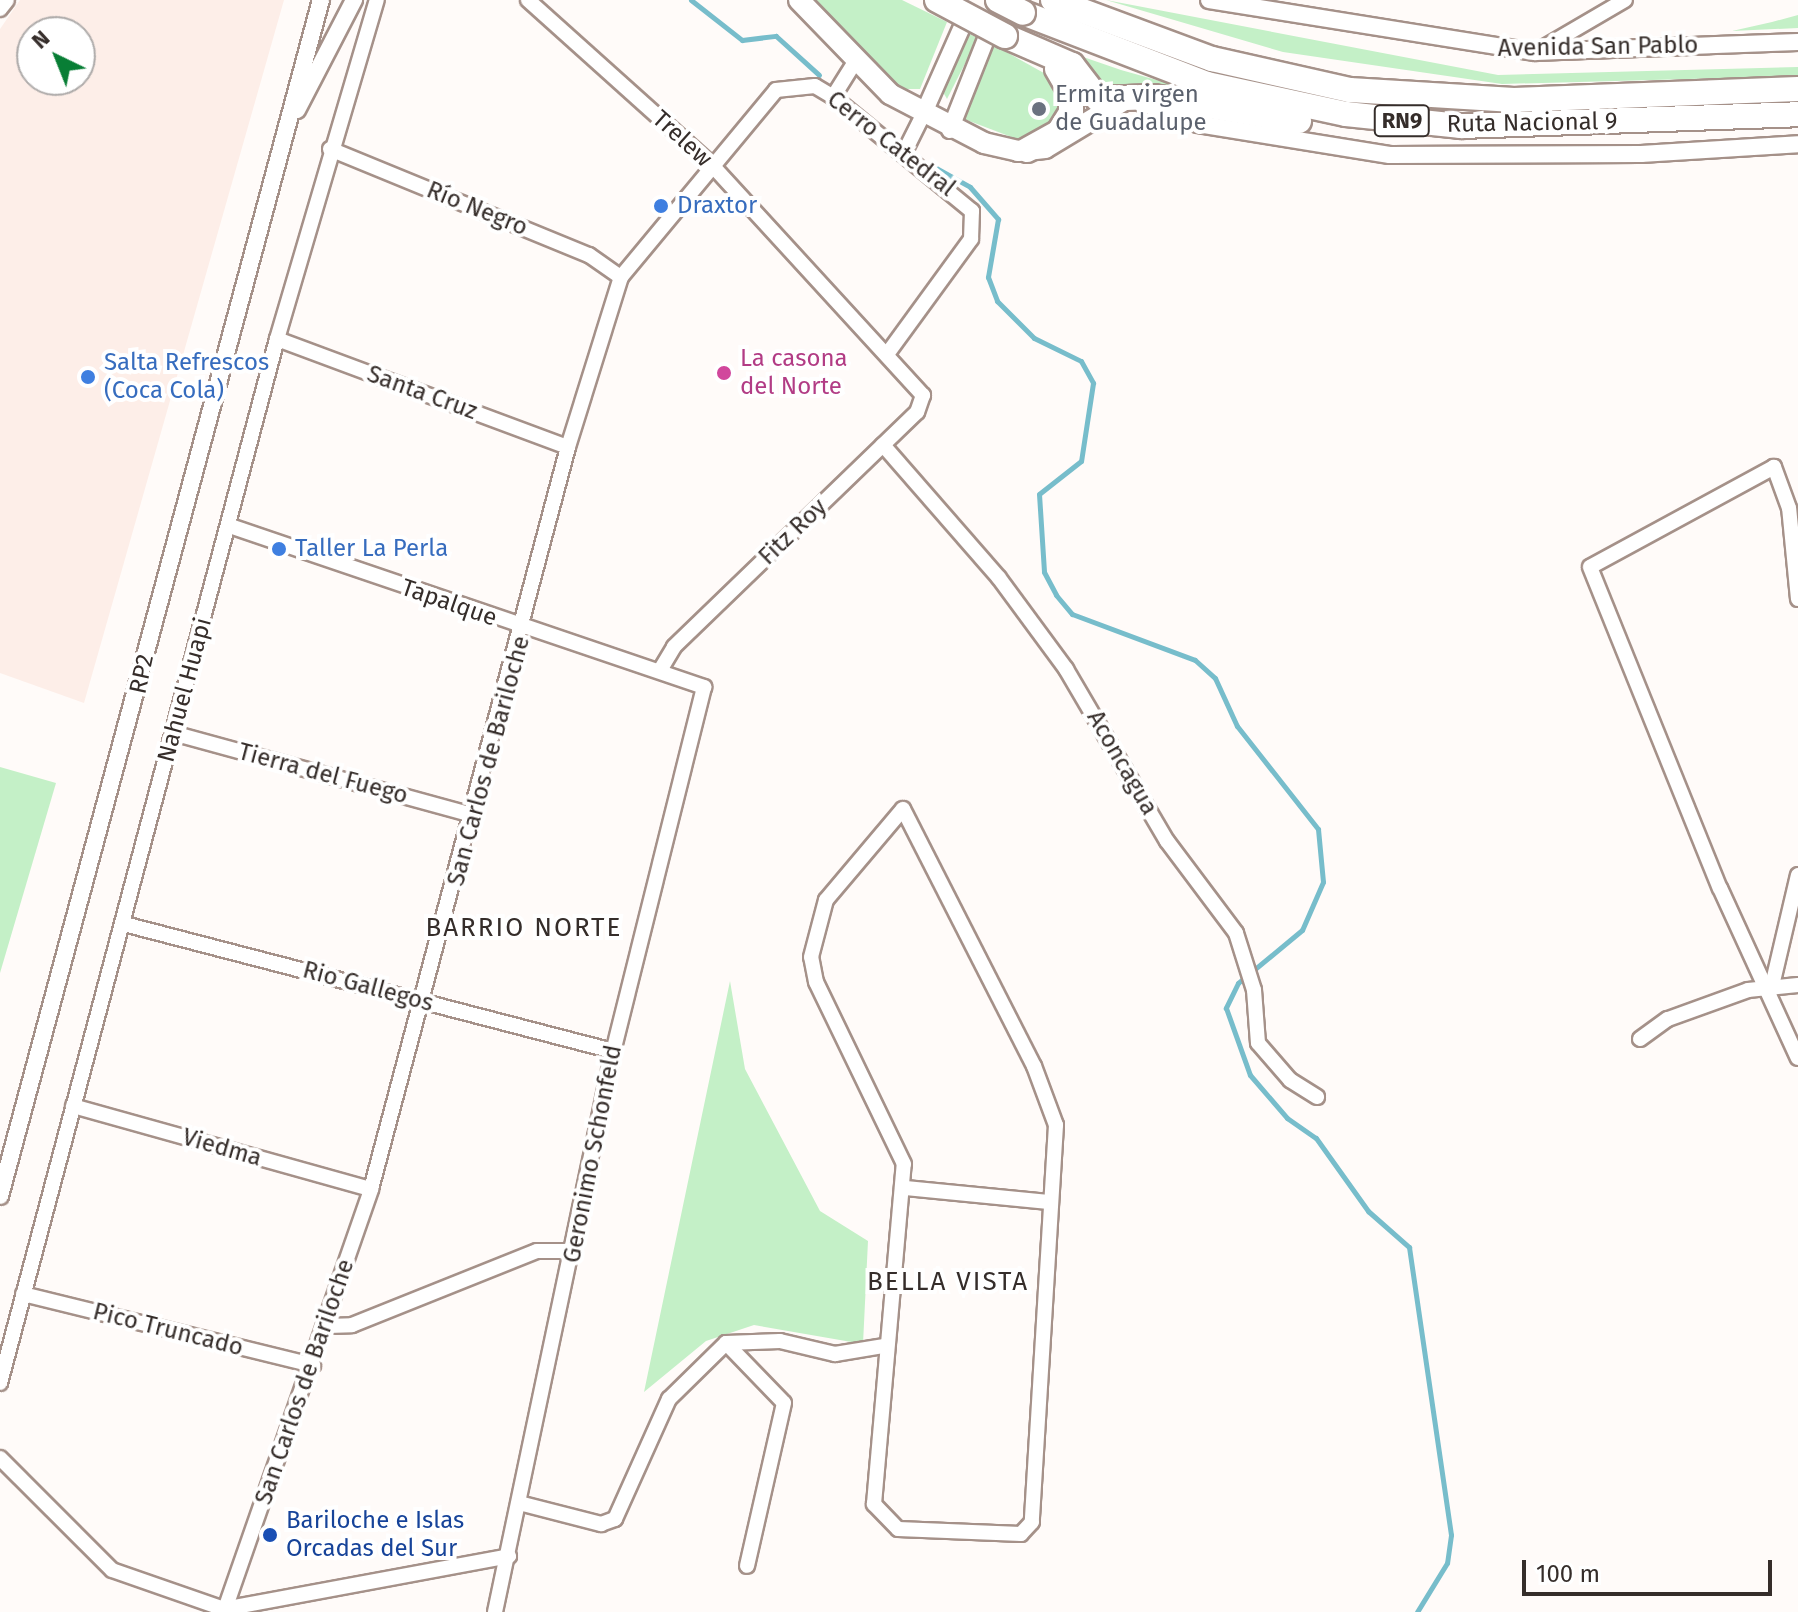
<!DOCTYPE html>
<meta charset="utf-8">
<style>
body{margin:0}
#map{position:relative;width:1798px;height:1612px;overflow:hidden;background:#fffbf9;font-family:"Fira Sans",sans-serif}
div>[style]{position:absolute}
.industrial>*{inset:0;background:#fdeee8}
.green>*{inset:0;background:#c4f0c7}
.stream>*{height:5px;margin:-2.5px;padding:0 2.5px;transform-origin:2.5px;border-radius:2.5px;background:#77bdcb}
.roads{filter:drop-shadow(2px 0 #a59189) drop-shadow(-2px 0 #a59189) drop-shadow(0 2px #a59189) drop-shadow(0 -2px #a59189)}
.minor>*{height:14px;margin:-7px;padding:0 7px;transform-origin:7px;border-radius:7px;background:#fff}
.tertiary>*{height:16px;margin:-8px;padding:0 8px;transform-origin:8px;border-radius:8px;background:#fff}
.secondary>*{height:20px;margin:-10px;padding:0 10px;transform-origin:10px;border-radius:10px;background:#fff}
.motorway>*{height:24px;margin:-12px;padding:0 12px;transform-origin:12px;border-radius:12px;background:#fff}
.bridges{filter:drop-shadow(2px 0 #a59189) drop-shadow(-2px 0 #a59189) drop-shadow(0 2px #a59189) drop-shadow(0 -2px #a59189)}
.motorway-bridge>*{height:24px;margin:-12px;padding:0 12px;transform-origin:12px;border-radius:12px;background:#fff}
.dots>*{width:22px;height:22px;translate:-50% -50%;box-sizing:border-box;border:4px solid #fff;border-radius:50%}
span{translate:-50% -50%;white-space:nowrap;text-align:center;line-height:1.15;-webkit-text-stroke:8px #fff;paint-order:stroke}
.shield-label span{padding:2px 6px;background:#fff;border:2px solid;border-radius:6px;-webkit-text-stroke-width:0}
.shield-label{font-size:22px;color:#352d2a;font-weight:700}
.street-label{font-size:24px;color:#352d2a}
.worship-label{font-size:24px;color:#5b616d}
.left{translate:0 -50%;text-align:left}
.shop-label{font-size:24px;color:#366cbe}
.hotel-label{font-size:24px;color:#b23c85}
.transit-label{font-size:24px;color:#164399}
.neighbourhood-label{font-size:26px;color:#352d2a;letter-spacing:2px}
.north{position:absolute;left:16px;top:16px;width:80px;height:80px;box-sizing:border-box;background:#fff;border:2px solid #aeabaa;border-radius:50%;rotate:317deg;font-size:22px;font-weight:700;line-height:32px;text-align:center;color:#352d2a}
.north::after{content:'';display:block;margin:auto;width:28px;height:36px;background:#087e35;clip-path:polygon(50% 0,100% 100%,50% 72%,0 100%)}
.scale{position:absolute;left:1522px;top:1560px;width:250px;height:36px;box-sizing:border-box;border:4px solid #352d2a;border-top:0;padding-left:10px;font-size:24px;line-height:28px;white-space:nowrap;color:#352d2a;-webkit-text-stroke:6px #fff;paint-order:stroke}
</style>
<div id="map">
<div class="industrial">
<div style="clip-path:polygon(evenodd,20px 0,284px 0,84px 703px,0 673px,0 29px,20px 0,32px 32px,80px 32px,80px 80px,32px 80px,32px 32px)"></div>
</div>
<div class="green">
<div style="clip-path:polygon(813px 0,902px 0,947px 22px,920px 89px,898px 89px)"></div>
<div style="clip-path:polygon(1106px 0,1498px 75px,1798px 67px,1798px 76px,1502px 84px,1283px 52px)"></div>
<div style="clip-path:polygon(1798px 15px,1798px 28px,1732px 31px,1772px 22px)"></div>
<div style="clip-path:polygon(967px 33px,978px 38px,947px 99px,943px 92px)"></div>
<div style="clip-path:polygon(992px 44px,1060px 82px,1060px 121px,1022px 141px,964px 119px)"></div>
<div style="clip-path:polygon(1060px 49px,1121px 70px,1185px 88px,1103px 89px)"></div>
<div style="clip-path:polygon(0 767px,56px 783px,0 973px)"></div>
<div style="clip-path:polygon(730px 981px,745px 1069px,820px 1211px,868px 1241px,863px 1344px,754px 1325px,706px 1341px,644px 1392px)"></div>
</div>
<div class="stream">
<div style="left:691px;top:0;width:65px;rotate:38.1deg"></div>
<div style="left:742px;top:40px;width:34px;rotate:-7deg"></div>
<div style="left:776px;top:36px;width:58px;rotate:42.2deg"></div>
<div style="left:936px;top:168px;width:39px;rotate:29deg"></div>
<div style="left:970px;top:187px;width:43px;rotate:48.8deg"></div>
<div style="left:998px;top:219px;width:59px;rotate:99.8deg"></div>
<div style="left:988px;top:277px;width:26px;rotate:69deg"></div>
<div style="left:997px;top:301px;width:52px;rotate:45deg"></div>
<div style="left:1034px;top:338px;width:52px;rotate:26.1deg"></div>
<div style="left:1081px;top:361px;width:25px;rotate:61deg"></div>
<div style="left:1093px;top:383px;width:79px;rotate:98.7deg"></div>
<div style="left:1081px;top:461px;width:53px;rotate:141.8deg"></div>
<div style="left:1039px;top:494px;width:78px;rotate:86.3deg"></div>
<div style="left:1044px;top:572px;width:26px;rotate:62deg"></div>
<div style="left:1056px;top:595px;width:25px;rotate:50deg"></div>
<div style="left:1072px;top:614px;width:131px;rotate:20.5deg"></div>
<div style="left:1195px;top:660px;width:27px;rotate:42deg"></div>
<div style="left:1215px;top:678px;width:53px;rotate:65.4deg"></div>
<div style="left:1237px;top:726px;width:131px;rotate:51.8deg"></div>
<div style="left:1318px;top:829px;width:53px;rotate:84.6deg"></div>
<div style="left:1323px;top:882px;width:52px;rotate:113.6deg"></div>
<div style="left:1302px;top:930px;width:83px;rotate:140.4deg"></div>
<div style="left:1238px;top:983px;width:28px;rotate:116deg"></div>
<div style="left:1226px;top:1008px;width:71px;rotate:70.3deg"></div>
<div style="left:1250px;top:1075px;width:57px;rotate:49.3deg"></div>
<div style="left:1287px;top:1118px;width:35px;rotate:35deg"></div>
<div style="left:1316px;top:1138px;width:90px;rotate:54.5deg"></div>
<div style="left:1368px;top:1211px;width:55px;rotate:41.3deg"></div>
<div style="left:1409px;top:1247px;width:291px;rotate:81.7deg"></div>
<div style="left:1451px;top:1535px;width:28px;rotate:98deg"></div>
<div style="left:1447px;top:1563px;width:57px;rotate:121.5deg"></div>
</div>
<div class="roads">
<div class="minor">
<div style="left:528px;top:0;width:246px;rotate:41.9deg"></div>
<div style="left:711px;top:164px;width:314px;rotate:47.5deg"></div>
<div style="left:923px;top:395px;width:18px;rotate:109deg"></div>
<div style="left:917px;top:412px;width:338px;rotate:136deg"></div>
<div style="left:674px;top:647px;width:26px;rotate:121deg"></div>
<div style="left:0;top:9px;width:11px;rotate:-52deg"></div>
<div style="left:1536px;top:52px;width:103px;rotate:-30.3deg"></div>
<div style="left:833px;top:97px;width:39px;rotate:-58deg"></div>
<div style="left:330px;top:149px;width:280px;rotate:22.3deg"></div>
<div style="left:589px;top:255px;width:39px;rotate:35deg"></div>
<div style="left:904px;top:153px;width:40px;rotate:-63.4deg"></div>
<div style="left:277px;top:339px;width:310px;rotate:20.4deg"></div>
<div style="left:883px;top:445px;width:176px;rotate:48.9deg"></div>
<div style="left:999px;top:578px;width:113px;rotate:53.6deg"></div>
<div style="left:1066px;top:669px;width:199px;rotate:59.6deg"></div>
<div style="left:1167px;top:841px;width:115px;rotate:53.1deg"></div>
<div style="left:1236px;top:933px;width:60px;rotate:72.5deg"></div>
<div style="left:1254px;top:990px;width:53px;rotate:85.7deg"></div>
<div style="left:1258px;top:1043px;width:49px;rotate:49.1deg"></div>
<div style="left:1290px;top:1080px;width:32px;rotate:32deg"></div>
<div style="left:230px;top:526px;width:501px;rotate:18.76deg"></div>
<div style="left:704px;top:687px;width:375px;rotate:104deg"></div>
<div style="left:613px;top:1051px;width:573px;rotate:101.88deg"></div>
<div style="left:1798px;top:599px;width:91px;rotate:-95.6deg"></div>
<div style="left:1789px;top:508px;width:44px;rotate:-110.1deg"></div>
<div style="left:1774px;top:467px;width:209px;rotate:151.5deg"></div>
<div style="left:1590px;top:567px;width:346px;rotate:68deg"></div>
<div style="left:1720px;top:888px;width:187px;rotate:65.4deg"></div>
<div style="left:173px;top:733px;width:311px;rotate:15.3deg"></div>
<div style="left:903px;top:809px;width:288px;rotate:63deg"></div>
<div style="left:1034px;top:1066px;width:63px;rotate:69.6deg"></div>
<div style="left:1056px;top:1125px;width:398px;rotate:93.5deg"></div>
<div style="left:1032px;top:1522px;width:16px;rotate:133deg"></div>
<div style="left:1021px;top:1534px;width:123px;rotate:-177.7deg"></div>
<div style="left:898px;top:1529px;width:35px;rotate:-134deg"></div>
<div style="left:874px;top:1504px;width:341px;rotate:-85deg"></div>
<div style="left:904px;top:1164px;width:202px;rotate:-115.8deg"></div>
<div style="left:816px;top:982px;width:25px;rotate:-101deg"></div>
<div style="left:811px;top:957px;width:59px;rotate:-75.3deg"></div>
<div style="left:826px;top:900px;width:119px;rotate:-49.8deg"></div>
<div style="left:124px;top:924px;width:505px;rotate:14.56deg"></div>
<div style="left:1771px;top:990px;width:118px;rotate:-76.8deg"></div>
<div style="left:1640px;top:1039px;width:34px;rotate:-36deg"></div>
<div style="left:1668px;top:1019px;width:85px;rotate:-19.9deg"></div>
<div style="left:1748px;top:990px;width:50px;rotate:-5.7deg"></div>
<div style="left:73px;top:1106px;width:309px;rotate:15.6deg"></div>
<div style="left:905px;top:1188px;width:145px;rotate:5.6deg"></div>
<div style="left:23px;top:1294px;width:299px;rotate:13.8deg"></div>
<div style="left:328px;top:1326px;width:24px;rotate:-2deg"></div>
<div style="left:352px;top:1325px;width:199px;rotate:-21.8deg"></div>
<div style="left:537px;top:1251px;width:36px"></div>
<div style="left:726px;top:1343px;width:83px;rotate:46deg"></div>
<div style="left:784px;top:1403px;width:167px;rotate:102.8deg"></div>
<div style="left:0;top:1383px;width:1080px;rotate:-75.14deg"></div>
<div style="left:277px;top:339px;width:353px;rotate:-73.6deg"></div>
<div style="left:0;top:1458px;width:158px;rotate:45deg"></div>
<div style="left:112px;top:1570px;width:119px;rotate:19.2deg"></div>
<div style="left:224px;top:1609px;width:290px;rotate:-10.5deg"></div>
<div style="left:523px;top:1504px;width:81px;rotate:14.4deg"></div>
<div style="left:601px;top:1524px;width:15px;rotate:-20deg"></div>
<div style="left:615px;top:1519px;width:132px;rotate:-65.8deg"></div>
<div style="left:669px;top:1399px;width:80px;rotate:-44.5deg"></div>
<div style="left:726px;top:1343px;width:54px;rotate:-2.1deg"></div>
<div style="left:780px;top:1341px;width:57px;rotate:13.3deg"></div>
<div style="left:835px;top:1354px;width:50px;rotate:-9.3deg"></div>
<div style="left:224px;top:1612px;width:448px;rotate:-70.8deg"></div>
<div style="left:371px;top:1189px;width:768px;rotate:-75.13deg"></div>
<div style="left:568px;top:447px;width:178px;rotate:-72.7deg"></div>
<div style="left:621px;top:277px;width:243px;rotate:-50.3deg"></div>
<div style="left:776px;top:90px;width:39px;rotate:-6deg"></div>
<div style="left:815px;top:86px;width:21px;rotate:31deg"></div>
<div style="left:833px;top:97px;width:180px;rotate:39.4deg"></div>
<div style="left:972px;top:211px;width:28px;rotate:92deg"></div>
<div style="left:971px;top:239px;width:141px;rotate:126.1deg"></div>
</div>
<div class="tertiary">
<div style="left:1209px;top:0;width:330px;rotate:9.1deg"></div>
<div style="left:1535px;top:52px;width:263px;rotate:-2.2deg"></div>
<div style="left:1139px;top:102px;width:63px;rotate:20.4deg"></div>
<div style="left:1198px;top:124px;width:194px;rotate:9.2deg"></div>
<div style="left:1390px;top:155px;width:251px;rotate:-0.2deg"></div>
<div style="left:1641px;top:154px;width:157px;rotate:-3.6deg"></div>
<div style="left:297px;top:110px;width:124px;rotate:-62.6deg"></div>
<div style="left:922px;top:117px;width:104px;rotate:-66.1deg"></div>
<div style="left:950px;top:130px;width:103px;rotate:-68.4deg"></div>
<div style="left:0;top:1196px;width:1238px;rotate:-74.98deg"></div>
</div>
<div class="secondary">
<div style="left:799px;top:0;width:131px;rotate:45.9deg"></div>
<div style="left:890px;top:94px;width:106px;rotate:27.5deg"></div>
<div style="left:984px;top:143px;width:35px;rotate:13deg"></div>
<div style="left:1018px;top:151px;width:27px;rotate:-6deg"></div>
<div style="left:1045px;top:148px;width:91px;rotate:-31.1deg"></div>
</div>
<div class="motorway">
<div style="left:1053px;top:0;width:170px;rotate:20.4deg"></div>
<div style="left:1212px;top:59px;width:141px;rotate:12.7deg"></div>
<div style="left:1350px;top:90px;width:164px;rotate:3.5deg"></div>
<div style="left:1514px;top:100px;width:284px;rotate:-2.2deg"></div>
<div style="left:1023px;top:13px;width:197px;rotate:21.1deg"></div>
<div style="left:1207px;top:84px;width:142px;rotate:12.2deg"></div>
<div style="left:1346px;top:114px;width:116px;rotate:6deg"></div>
<div style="left:1461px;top:126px;width:337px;rotate:-2deg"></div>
<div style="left:1005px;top:36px;width:73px;rotate:23.4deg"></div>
<div style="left:1072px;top:65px;width:43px;rotate:52.6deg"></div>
<div style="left:1098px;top:99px;width:56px;rotate:-2deg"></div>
<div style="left:1154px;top:97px;width:147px;rotate:9.4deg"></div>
<div style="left:1027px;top:150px;width:37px;rotate:-29deg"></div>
<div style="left:1059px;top:132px;width:22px;rotate:-58deg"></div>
<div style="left:1071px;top:113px;width:20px;rotate:-90deg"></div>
<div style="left:1071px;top:93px;width:28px;rotate:-120deg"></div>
</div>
</div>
<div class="bridges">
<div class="motorway-bridge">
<div style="left:937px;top:0;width:77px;rotate:27.9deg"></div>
<div style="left:998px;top:0;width:28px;rotate:27deg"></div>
</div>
</div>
<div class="dots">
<div style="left:1039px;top:109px;background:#6b7280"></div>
<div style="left:661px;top:206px;background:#3f7fe0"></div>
<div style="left:724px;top:373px;background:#d1479c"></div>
<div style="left:88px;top:377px;background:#3f7fe0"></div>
<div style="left:279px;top:549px;background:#3f7fe0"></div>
<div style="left:270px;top:1535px;background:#1a4fb4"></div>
</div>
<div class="shield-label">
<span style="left:1402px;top:121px">RN9</span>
</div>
<div class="street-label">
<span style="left:1598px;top:47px;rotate:-1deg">Avenida San Pablo</span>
<span style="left:1532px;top:123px;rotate:-1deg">Ruta Nacional 9</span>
<span style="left:682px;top:139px;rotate:42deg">Trelew</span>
<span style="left:891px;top:144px;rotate:38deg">Cerro Catedral</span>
<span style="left:477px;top:209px;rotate:22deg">Río Negro</span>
<span style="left:422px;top:393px;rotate:20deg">Santa Cruz</span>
<span style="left:793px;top:532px;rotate:-44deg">Fitz Roy</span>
<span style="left:449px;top:603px;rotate:19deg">Tapalque</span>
<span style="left:142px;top:674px;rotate:-78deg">RP2</span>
<span style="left:185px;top:690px;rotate:-75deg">Nahuel Huapi</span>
<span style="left:489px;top:761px;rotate:-75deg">San Carlos de Bariloche</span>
<span style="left:1122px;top:763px;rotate:60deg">Aconcagua</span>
<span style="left:323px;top:774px;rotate:15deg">Tierra del Fuego</span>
<span style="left:368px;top:987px;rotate:15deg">Rio Gallegos</span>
<span style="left:222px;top:1148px;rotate:16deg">Viedma</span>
<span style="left:593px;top:1154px;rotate:-79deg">Geronimo Schonfeld</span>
<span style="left:168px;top:1330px;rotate:14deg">Pico Truncado</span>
<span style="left:305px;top:1382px;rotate:-71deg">San Carlos de Bariloche</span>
</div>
<div class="worship-label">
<span class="left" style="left:1055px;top:109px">Ermita virgen<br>de Guadalupe</span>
</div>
<div class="shop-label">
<span class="left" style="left:677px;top:206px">Draxtor</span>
<span class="left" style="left:104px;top:377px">Salta Refrescos<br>(Coca Cola)</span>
<span class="left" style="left:295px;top:549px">Taller La Perla</span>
</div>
<div class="hotel-label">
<span class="left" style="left:740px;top:373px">La casona<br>del Norte</span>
</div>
<div class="transit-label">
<span class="left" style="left:286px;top:1535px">Bariloche e Islas<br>Orcadas del Sur</span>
</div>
<div class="neighbourhood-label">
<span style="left:524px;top:928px">BARRIO NORTE</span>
<span style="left:948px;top:1282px">BELLA VISTA</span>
</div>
<div class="north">N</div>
<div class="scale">100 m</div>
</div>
